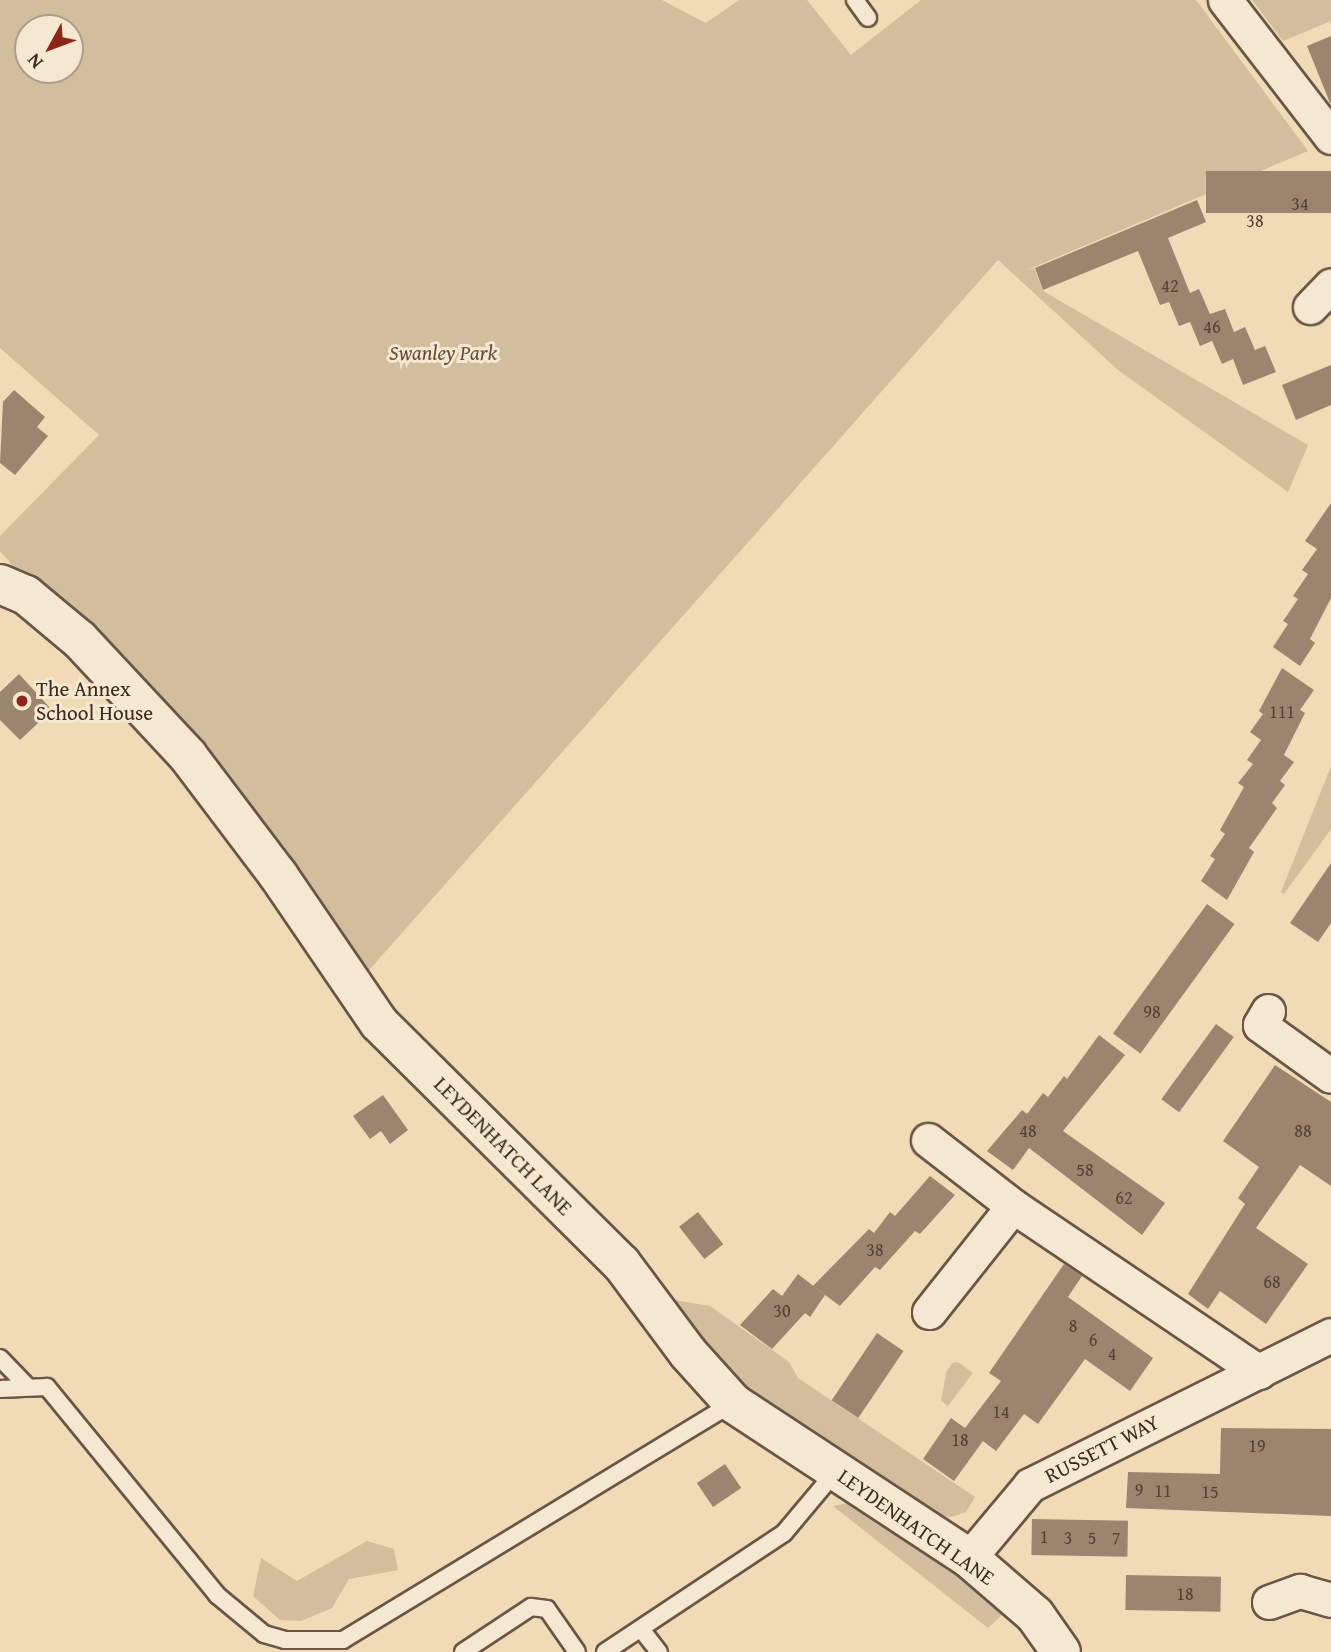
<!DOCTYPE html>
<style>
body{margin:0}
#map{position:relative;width:1331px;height:1652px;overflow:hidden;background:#f0dbb6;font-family:"Gentium Book Plus",serif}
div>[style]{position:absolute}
.green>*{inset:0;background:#d2bd9c}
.building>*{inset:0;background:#9b856e;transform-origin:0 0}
.roads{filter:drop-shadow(2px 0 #6a5546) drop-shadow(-2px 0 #6a5546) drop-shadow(0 2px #6a5546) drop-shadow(0 -2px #6a5546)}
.service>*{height:16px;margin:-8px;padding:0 8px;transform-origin:8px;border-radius:8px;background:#f5e8d0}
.minor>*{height:33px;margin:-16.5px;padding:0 16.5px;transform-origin:16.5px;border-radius:16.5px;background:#f5e8d0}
.tertiary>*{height:38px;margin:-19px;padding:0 19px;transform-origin:19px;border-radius:19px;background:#f5e8d0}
.dots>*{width:19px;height:19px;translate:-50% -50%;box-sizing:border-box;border:4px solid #f5e8d0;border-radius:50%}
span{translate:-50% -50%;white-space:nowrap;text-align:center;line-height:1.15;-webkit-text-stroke:6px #f5e8d0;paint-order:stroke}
.number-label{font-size:18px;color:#553f34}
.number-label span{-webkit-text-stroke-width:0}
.park-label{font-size:21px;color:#634d3f;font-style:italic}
.poi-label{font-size:21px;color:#3e2820}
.left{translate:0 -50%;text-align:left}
.street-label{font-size:21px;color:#3e2820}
.north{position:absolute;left:14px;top:14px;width:70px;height:70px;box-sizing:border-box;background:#f5e8d0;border:2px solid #ac9b8a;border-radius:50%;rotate:229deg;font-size:19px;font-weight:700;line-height:28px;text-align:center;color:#3e2820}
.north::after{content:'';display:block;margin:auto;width:24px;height:32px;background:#8f2418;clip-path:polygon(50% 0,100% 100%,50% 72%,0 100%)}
</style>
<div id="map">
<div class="green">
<div style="clip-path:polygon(evenodd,0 0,662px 0,706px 23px,739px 0,807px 0,851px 55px,921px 0,1196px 0,1308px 151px,1027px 270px,1034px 268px,1043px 291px,1308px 445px,1288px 492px,1118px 370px,998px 260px,363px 977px,0 551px,0 536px,99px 435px,0 348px,0 0,28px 28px,70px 28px,70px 70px,28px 70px,28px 28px)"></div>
<div style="clip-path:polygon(1252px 0,1331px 0,1331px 21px,1283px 41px)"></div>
<div style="clip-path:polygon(1331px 766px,1331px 829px,1284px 894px,1281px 892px)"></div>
<div style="clip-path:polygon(657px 1297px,710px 1306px,789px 1362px,798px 1378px,975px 1497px,966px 1512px,951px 1517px,921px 1514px,749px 1402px)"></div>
<div style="clip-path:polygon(958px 1362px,973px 1373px,948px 1406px,941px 1401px,946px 1373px,952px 1363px)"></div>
<div style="clip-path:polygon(848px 1503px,878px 1509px,1007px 1610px,988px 1628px,833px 1506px)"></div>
<div style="clip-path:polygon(367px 1541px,394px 1549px,398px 1570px,349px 1579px,332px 1608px,301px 1621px,280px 1620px,253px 1596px,261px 1558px,297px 1581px)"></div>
</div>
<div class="building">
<div style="clip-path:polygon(1331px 36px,1331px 103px,1330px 103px,1307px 46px)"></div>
<div style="left:1331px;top:171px;width:42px;height:125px;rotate:90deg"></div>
<div style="clip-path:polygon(1197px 200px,1206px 222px,1168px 238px,1190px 293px,1199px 289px,1210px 314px,1225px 309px,1234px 332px,1245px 327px,1255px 350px,1265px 346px,1276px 372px,1243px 385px,1233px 359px,1222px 364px,1212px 341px,1200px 346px,1190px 322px,1179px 326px,1169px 302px,1160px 305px,1138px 251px,1043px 290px,1035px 268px)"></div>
<div style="clip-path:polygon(1331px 365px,1331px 405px,1296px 420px,1282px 385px)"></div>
<div style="clip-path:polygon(14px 390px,45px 417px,37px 427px,48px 436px,15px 475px,0 463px,3px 402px)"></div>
<div style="clip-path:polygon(1331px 503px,1331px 598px,1310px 639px,1315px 643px,1300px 666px,1273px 647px,1288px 624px,1283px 621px,1298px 599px,1293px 596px,1308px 574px,1302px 570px,1317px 549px,1305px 541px)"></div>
<div style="clip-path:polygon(1282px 668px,1314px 690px,1300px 710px,1305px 713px,1284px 755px,1294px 762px,1280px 781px,1285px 785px,1272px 803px,1277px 808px,1249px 848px,1254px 852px,1227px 900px,1201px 881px,1215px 859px,1210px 856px,1225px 834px,1220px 830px,1244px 787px,1238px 783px,1253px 764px,1247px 760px,1261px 740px,1250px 732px,1263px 714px,1259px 711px)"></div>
<div style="clip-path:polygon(19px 674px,52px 710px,20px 740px,0 720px,0 692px)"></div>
<div style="clip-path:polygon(1331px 863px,1331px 923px,1318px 942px,1290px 923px)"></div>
<div style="left:1207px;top:904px;width:34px;height:160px;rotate:36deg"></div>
<div style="left:1216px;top:1024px;width:22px;height:93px;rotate:36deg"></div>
<div style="clip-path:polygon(1099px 1035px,1125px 1055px,1063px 1131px,1165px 1203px,1142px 1235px,1029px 1148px,1013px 1170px,987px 1151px,1022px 1110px,1027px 1114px,1043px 1093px,1048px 1097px,1064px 1076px,1067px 1079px)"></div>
<div style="clip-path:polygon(1275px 1065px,1331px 1102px,1331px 1186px,1300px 1165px,1256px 1228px,1308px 1264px,1266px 1324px,1220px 1291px,1208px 1309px,1188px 1294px,1245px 1204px,1238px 1198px,1259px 1167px,1223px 1141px)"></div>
<div style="clip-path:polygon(383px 1095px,408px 1130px,390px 1144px,381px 1131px,370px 1139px,353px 1116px)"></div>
<div style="clip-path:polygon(930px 1176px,955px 1195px,920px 1234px,915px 1231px,880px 1270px,875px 1267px,840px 1306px,813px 1286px,869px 1229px,874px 1233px,890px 1212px,895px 1216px)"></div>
<div style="left:698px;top:1212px;width:41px;height:24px;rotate:52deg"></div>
<div style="clip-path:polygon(1064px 1264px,1082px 1276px,1068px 1297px,1153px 1358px,1130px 1391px,1085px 1359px,1038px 1424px,1024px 1414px,996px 1451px,983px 1441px,954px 1481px,923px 1459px,951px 1418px,965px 1428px,1001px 1381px,989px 1373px)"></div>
<div style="clip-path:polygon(798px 1274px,825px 1295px,810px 1317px,805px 1313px,772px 1349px,740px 1325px,773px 1289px,782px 1296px)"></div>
<div style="left:877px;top:1333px;width:32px;height:81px;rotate:34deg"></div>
<div style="clip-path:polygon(1221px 1428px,1331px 1429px,1331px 1516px,1126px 1508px,1128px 1472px,1220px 1474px)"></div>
<div style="left:725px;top:1464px;width:29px;height:34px;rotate:56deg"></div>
<div style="left:1032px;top:1519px;width:96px;height:36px;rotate:1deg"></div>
<div style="left:1126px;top:1575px;width:95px;height:35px;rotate:1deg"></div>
</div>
<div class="roads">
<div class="service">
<div style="left:855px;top:0;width:22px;rotate:54deg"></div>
<div style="left:0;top:1358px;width:40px;rotate:46deg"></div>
<div style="left:0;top:1389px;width:47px;rotate:-2.4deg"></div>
<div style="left:47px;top:1387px;width:269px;rotate:50.7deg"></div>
<div style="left:217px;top:1595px;width:61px;rotate:39.7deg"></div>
<div style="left:264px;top:1634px;width:22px;rotate:16deg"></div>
<div style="left:285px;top:1640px;width:58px"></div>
<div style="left:343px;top:1640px;width:456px;rotate:-31.3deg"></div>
<div style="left:641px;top:1629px;width:29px;rotate:52deg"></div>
<div style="left:463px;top:1652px;width:82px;rotate:-33.5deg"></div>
<div style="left:531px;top:1607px;width:16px;rotate:7deg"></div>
<div style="left:547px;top:1609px;width:52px;rotate:55.1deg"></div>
<div style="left:605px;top:1652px;width:215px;rotate:-33.6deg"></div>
<div style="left:784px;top:1533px;width:81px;rotate:-50deg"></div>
</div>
<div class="minor">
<div style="left:1225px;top:0;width:173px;rotate:52.3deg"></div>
<div style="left:1310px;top:307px;width:30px;rotate:-46deg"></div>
<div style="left:1268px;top:1011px;width:16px;rotate:120deg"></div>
<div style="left:1260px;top:1025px;width:87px;rotate:35.7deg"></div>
<div style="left:928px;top:1140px;width:108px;rotate:37.8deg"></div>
<div style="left:1013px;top:1206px;width:297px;rotate:34deg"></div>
<div style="left:929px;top:1312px;width:135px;rotate:-51.6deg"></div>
<div style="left:969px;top:1558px;width:95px;rotate:-50.1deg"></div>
<div style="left:1030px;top:1485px;width:336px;rotate:-26.5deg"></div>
<div style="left:1269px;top:1602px;width:33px;rotate:-20deg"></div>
<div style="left:1300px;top:1591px;width:32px;rotate:16deg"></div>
</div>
<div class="tertiary">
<div style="left:0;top:584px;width:28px;rotate:23deg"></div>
<div style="left:26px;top:595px;width:70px;rotate:39.8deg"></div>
<div style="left:80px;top:640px;width:158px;rotate:47deg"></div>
<div style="left:188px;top:756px;width:149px;rotate:52.9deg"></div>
<div style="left:278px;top:875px;width:179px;rotate:55.7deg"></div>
<div style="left:379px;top:1023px;width:341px;rotate:44.8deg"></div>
<div style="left:621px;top:1263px;width:112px;rotate:53.3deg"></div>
<div style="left:688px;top:1353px;width:67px;rotate:48deg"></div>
<div style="left:733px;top:1403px;width:282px;rotate:33.3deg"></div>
<div style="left:969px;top:1558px;width:87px;rotate:40.8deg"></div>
<div style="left:1035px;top:1615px;width:45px;rotate:54.9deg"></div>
</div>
</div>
<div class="dots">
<div style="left:22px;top:701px;background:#8f2418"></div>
</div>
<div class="number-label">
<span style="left:1300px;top:204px">34</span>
<span style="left:1255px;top:221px">38</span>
<span style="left:1170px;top:286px">42</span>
<span style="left:1212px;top:327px">46</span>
<span style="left:1282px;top:712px">111</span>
<span style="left:1152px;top:1012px">98</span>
<span style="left:1028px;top:1131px">48</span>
<span style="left:1303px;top:1131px">88</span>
<span style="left:1085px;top:1170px">58</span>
<span style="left:1124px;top:1198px">62</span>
<span style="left:875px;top:1250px">38</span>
<span style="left:1272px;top:1282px">68</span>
<span style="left:782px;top:1311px">30</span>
<span style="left:1073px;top:1326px">8</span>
<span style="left:1093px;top:1340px">6</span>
<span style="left:1112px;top:1354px">4</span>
<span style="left:1001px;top:1412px">14</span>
<span style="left:960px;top:1440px">18</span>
<span style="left:1257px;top:1446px">19</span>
<span style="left:1139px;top:1490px">9</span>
<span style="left:1163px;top:1491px">11</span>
<span style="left:1210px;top:1492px">15</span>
<span style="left:1044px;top:1537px">1</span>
<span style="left:1068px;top:1538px">3</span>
<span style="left:1092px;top:1538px">5</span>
<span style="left:1116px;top:1538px">7</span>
<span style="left:1185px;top:1594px">18</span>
</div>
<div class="park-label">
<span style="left:443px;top:353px">Swanley Park</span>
</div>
<div class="poi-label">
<span class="left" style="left:36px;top:701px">The Annex<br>School House</span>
</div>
<div class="street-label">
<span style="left:503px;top:1146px;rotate:45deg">LEYDENHATCH LANE</span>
<span style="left:1102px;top:1449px;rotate:-27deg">RUSSETT WAY</span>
<span style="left:916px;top:1527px;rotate:35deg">LEYDENHATCH LANE</span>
</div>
<div class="north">N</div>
</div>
